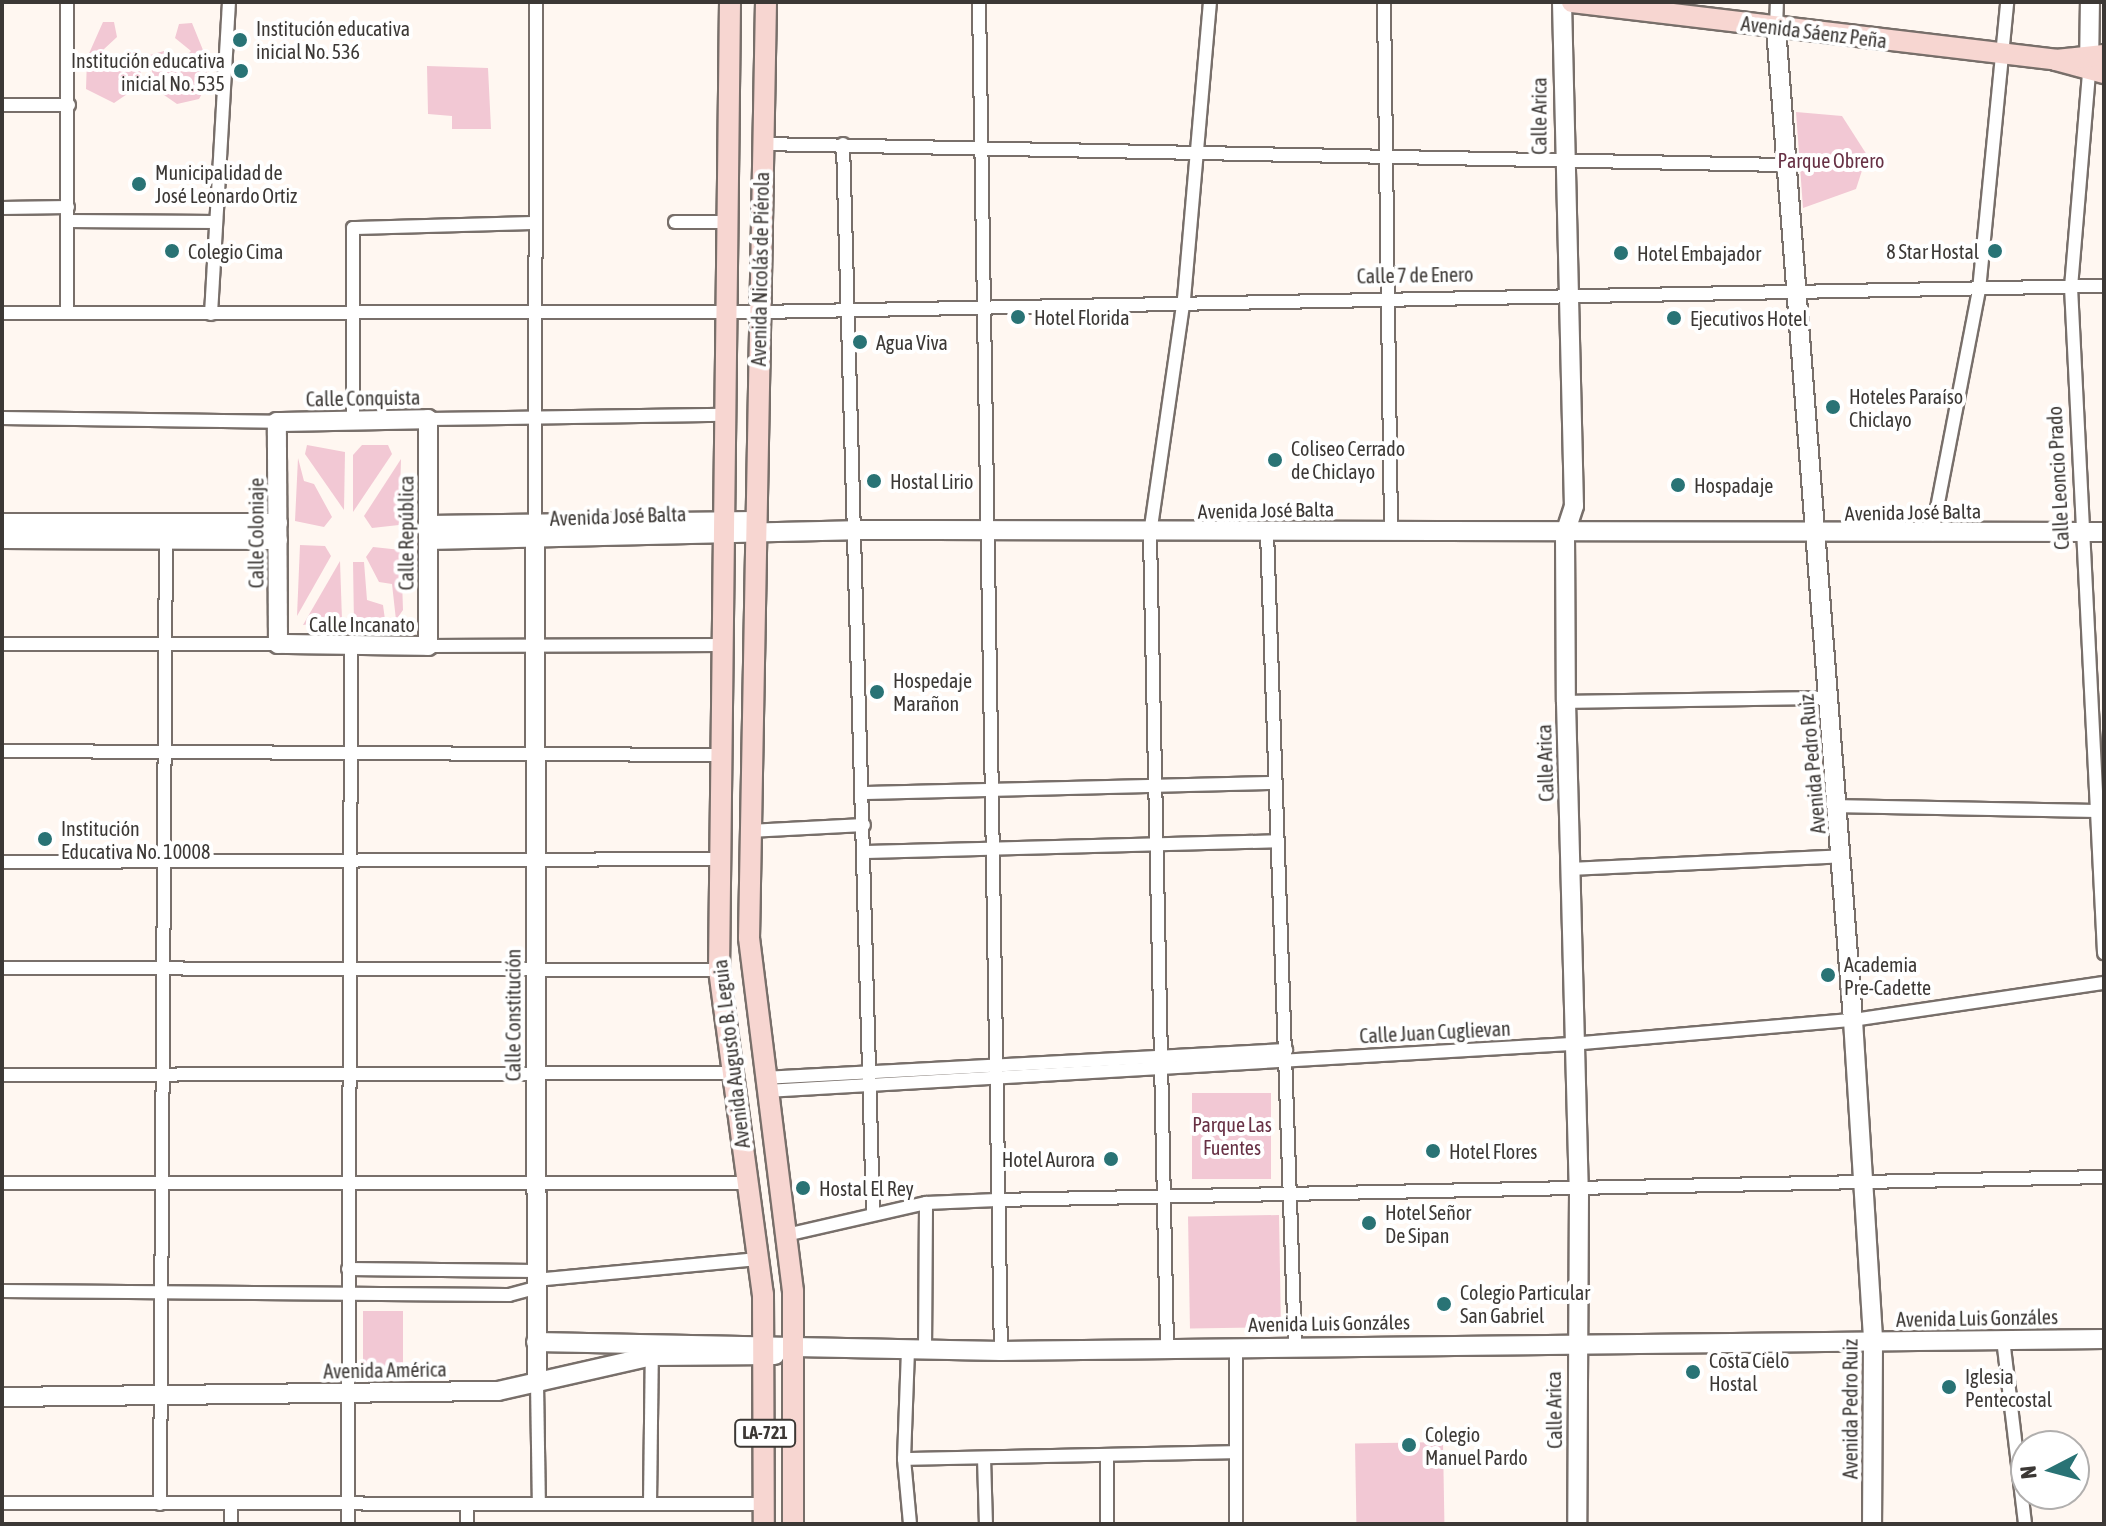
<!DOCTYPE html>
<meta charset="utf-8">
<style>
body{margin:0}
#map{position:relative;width:2106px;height:1526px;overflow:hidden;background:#fff7f1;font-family:"Asap Condensed",sans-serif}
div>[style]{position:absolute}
.green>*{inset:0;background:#f2c8d4;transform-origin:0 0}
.roads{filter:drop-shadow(2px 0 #786f6a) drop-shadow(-2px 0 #786f6a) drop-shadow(0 2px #786f6a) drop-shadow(0 -2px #786f6a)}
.street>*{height:12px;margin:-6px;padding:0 6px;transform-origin:6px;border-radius:6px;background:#fff}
.secondary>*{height:18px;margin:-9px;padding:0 9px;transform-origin:9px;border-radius:9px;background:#fff}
.primary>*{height:20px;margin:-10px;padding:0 10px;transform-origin:10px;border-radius:10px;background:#f7d6d1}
.dots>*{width:22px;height:22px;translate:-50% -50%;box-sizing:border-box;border:4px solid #fff;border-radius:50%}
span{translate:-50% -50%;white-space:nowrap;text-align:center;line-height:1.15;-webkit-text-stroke:8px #fff;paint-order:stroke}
.shield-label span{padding:2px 6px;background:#fff;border:2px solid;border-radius:6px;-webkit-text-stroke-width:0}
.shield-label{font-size:18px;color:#3c3835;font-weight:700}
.poi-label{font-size:20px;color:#3c3835}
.left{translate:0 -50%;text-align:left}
.right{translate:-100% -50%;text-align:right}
.street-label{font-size:20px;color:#3c3835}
.park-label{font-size:20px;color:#673044}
.frame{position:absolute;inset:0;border:4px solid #3c3835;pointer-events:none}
.north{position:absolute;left:2010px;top:1430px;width:80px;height:80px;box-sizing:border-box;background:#fff;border:2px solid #b1afae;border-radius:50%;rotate:264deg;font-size:22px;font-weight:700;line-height:32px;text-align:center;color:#3c3835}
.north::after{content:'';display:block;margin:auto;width:28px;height:36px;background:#297375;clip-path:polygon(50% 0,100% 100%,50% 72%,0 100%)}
</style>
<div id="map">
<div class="green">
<div style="clip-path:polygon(103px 22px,114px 22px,117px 37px,103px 50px,117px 65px,131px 51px,143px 55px,139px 86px,114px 103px,86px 89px,87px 58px)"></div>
<div style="clip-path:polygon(192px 23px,207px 60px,207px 85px,199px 99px,177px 104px,154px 88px,150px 55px,164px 51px,178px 65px,191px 51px,175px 38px,179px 24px)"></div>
<div style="clip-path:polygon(427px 66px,488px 68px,491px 129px,452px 129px,452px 116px,428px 114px)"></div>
<div style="clip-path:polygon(1796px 112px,1842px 116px,1867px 155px,1856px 189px,1803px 208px)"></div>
<div style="clip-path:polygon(307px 445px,345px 452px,344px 510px,305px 454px)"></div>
<div style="clip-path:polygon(362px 445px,388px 445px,392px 454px,353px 512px,353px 455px)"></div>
<div style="clip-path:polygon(298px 458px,304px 481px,314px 484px,332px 517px,324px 527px,295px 521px)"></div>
<div style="clip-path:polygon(401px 459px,399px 525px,372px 528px,364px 516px)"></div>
<div style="clip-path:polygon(300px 545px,325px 546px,331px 556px,297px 616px)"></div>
<div style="clip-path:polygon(373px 547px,401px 550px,403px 610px,396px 620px,392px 584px,379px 582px,366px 557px)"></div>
<div style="clip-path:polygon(340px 561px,342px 620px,303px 625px)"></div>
<div style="clip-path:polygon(353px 562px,364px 562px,367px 600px,383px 605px,386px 627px,354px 625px)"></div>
<div style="left:1192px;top:1093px;width:79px;height:86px"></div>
<div style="left:1279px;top:1215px;width:112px;height:91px;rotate:89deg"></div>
<div style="left:363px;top:1311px;width:40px;height:68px"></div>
<div style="left:1443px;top:1442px;width:82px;height:88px;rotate:89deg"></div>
</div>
<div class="roads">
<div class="street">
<div style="left:67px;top:2px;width:311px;rotate:90deg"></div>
<div style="left:979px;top:2px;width:1349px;rotate:89.07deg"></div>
<div style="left:1384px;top:2px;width:528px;rotate:89.24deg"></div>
<div style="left:1776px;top:28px;width:26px;rotate:-88deg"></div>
<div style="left:2089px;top:73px;width:215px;rotate:94.8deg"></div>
<div style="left:2071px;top:287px;width:667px;rotate:87.16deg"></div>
<div style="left:2px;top:105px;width:67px"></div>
<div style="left:763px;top:144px;width:1020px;rotate:1.18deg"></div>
<div style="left:843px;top:144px;width:1070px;rotate:88.39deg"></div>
<div style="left:2px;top:208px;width:66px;rotate:-0.9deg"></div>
<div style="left:68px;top:221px;width:148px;rotate:0.4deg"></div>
<div style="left:675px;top:222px;width:52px"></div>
<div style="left:2px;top:313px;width:757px;rotate:-0.08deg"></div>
<div style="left:759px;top:312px;width:1345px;rotate:-1.11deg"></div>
<div style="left:211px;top:314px;width:313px;rotate:-86.7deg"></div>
<div style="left:2px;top:418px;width:275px;rotate:0.8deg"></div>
<div style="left:428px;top:419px;width:297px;rotate:-0.8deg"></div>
<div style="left:353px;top:420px;width:192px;rotate:-90deg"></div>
<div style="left:353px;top:228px;width:182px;rotate:-1.6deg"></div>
<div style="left:535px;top:526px;width:524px;rotate:-89.89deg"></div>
<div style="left:1267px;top:532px;width:814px;rotate:88.03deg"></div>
<div style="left:1932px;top:534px;width:248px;rotate:-79.1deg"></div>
<div style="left:1979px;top:290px;width:289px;rotate:-84.4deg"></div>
<div style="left:2px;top:644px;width:276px"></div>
<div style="left:428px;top:646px;width:294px;rotate:-0.2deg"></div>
<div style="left:1566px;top:702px;width:262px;rotate:-0.9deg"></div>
<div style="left:2px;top:751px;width:720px;rotate:0.32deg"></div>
<div style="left:862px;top:793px;width:411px;rotate:-1.4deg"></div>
<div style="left:1837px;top:806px;width:267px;rotate:1.1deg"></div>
<div style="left:749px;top:831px;width:115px;rotate:-3deg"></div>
<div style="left:866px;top:852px;width:411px;rotate:-1.5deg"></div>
<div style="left:2px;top:862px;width:719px;rotate:-0.24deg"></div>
<div style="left:1570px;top:869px;width:272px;rotate:-2.7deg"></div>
<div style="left:2px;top:968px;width:717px;rotate:0.16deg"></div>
<div style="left:2px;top:1075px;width:730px;rotate:-0.16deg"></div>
<div style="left:763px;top:1078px;width:524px;rotate:-3.06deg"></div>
<div style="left:766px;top:1091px;width:806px;rotate:-3.34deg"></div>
<div style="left:1571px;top:1044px;width:283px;rotate:-4.9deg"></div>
<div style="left:1853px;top:1020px;width:254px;rotate:-8.4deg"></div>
<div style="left:2px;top:1183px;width:745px"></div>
<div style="left:786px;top:1235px;width:144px;rotate:-12.9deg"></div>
<div style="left:926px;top:1203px;width:71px;rotate:-2.4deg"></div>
<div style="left:997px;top:1200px;width:1107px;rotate:-1.19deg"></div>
<div style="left:348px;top:1269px;width:187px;rotate:0.6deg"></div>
<div style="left:535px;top:1280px;width:224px;rotate:-5.4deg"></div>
<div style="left:2px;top:1291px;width:507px;rotate:0.45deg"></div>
<div style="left:509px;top:1295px;width:28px;rotate:-15deg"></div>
<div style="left:2003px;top:1339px;width:186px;rotate:83.2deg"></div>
<div style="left:1167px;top:1347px;width:813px;rotate:-91.2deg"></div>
<div style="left:1150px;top:534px;width:237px;rotate:-81.8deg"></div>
<div style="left:1184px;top:299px;width:298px;rotate:-85deg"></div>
<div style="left:908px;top:1350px;width:109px;rotate:92.1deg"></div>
<div style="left:904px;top:1459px;width:65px;rotate:84.7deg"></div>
<div style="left:925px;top:1350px;width:147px;rotate:-89.6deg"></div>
<div style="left:537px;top:1383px;width:121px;rotate:89.1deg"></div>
<div style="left:1107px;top:1455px;width:69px;rotate:90deg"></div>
<div style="left:984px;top:1458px;width:66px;rotate:88.3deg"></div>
<div style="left:904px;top:1459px;width:332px;rotate:-1.2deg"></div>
<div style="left:2px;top:1503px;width:762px;rotate:0.08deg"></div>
<div style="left:160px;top:1504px;width:970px;rotate:-89.65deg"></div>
<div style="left:467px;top:1504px;width:20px;rotate:90deg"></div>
<div style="left:650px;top:1504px;width:155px;rotate:-89.3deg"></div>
<div style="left:231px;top:1505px;width:19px;rotate:90deg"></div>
<div style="left:348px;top:1524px;width:877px;rotate:-89.8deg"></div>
<div style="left:1236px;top:1524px;width:178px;rotate:-90deg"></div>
</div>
<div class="secondary">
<div style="left:1562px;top:2px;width:504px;rotate:88.64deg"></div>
<div style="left:1574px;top:506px;width:29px;rotate:108deg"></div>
<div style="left:1565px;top:534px;width:168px;rotate:89.7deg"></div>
<div style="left:1566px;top:702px;width:490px;rotate:88.5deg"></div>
<div style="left:1579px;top:1192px;width:332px;rotate:90.3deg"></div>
<div style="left:1776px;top:28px;width:995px;rotate:85.56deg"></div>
<div style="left:1853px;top:1020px;width:323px;rotate:86.4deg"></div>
<div style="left:1873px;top:1342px;width:182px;rotate:90.3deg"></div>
<div style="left:2089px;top:70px;width:68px;rotate:-89.2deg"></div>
<div style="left:428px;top:419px;width:227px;rotate:90deg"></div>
<div style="left:428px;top:646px;width:150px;rotate:-179.2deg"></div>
<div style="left:278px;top:644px;width:222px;rotate:-90.3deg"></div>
<div style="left:277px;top:422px;width:151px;rotate:-1.1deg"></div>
<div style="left:2px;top:523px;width:276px"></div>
<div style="left:428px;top:525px;width:327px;rotate:-0.7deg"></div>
<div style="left:535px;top:526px;width:857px;rotate:89.87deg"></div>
<div style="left:2px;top:539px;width:276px;rotate:0.2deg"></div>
<div style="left:428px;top:540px;width:426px;rotate:-1.3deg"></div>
<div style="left:854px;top:530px;width:1250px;rotate:0.09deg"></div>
<div style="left:536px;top:1342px;width:465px;rotate:1.1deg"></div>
<div style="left:1001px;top:1351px;width:1103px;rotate:-0.62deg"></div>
<div style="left:2px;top:1397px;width:496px;rotate:-0.7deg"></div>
<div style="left:498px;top:1391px;width:158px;rotate:-12.8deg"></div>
<div style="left:652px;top:1356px;width:123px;rotate:-0.5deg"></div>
</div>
<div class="primary">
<div style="left:730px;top:2px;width:968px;rotate:90.65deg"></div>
<div style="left:719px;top:970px;width:327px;rotate:82.3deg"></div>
<div style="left:763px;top:1294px;width:230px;rotate:89.8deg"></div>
<div style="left:766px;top:2px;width:936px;rotate:91.04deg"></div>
<div style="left:749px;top:938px;width:356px;rotate:82.9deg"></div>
<div style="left:793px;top:1291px;width:233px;rotate:90deg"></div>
<div style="left:1572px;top:2px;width:487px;rotate:6.8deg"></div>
<div style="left:2056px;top:60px;width:50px;rotate:15.2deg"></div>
<div style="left:2056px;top:60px;width:48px;rotate:-5.9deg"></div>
</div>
</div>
<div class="dots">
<div style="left:240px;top:40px;background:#297375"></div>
<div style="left:241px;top:71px;background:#297375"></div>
<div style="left:139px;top:184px;background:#297375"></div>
<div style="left:172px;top:251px;background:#297375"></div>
<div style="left:1995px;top:251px;background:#297375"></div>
<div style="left:1621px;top:253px;background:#297375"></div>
<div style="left:1018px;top:317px;background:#297375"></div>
<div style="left:1674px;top:318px;background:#297375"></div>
<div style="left:860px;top:342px;background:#297375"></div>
<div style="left:1833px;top:407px;background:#297375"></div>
<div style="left:1275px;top:460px;background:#297375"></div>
<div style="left:874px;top:481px;background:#297375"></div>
<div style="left:1678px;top:485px;background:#297375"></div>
<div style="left:877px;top:692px;background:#297375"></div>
<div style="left:45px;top:839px;background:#297375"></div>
<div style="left:1828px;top:975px;background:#297375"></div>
<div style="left:1433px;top:1151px;background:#297375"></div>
<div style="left:1111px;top:1159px;background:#297375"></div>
<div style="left:803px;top:1188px;background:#297375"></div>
<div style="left:1369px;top:1223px;background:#297375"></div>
<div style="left:1444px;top:1304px;background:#297375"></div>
<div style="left:1693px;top:1372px;background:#297375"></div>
<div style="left:1949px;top:1387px;background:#297375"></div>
<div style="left:1409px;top:1445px;background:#297375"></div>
</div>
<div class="shield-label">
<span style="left:765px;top:1433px">LA-721</span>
</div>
<div class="poi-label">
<span class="left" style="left:256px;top:40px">Institución educativa<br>inicial No. 536</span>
<span class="right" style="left:225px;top:72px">Institución educativa<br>inicial No. 535</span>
<span class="left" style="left:155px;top:184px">Municipalidad de<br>José Leonardo Ortiz</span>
<span class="left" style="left:188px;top:251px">Colegio Cima</span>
<span class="right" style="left:1979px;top:251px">8 Star Hostal</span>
<span class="left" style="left:1637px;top:253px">Hotel Embajador</span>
<span class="left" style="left:1034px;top:317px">Hotel Florida</span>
<span class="left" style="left:1690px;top:318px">Ejecutivos Hotel</span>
<span class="left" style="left:876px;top:342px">Agua Viva</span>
<span class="left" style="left:1849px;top:408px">Hoteles Paraíso<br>Chiclayo</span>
<span class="left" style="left:1291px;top:460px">Coliseo Cerrado<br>de Chiclayo</span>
<span class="left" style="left:890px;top:481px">Hostal Lirio</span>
<span class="left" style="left:1694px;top:485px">Hospadaje</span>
<span class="left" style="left:893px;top:692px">Hospedaje<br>Marañon</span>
<span class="left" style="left:61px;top:840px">Institución<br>Educativa No. 10008</span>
<span class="left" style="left:1844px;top:976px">Academia<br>Pre-Cadette</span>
<span class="left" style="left:1449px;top:1151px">Hotel Flores</span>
<span class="right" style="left:1095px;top:1159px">Hotel Aurora</span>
<span class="left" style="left:819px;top:1188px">Hostal El Rey</span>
<span class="left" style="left:1385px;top:1224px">Hotel Señor<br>De Sipan</span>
<span class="left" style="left:1460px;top:1304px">Colegio Particular<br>San Gabriel</span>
<span class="left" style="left:1709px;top:1372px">Costa Cielo<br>Hostal</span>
<span class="left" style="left:1965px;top:1388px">Iglesia<br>Pentecostal</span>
<span class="left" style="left:1425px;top:1446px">Colegio<br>Manuel Pardo</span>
</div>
<div class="street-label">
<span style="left:1814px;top:32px;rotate:7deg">Avenida Sáenz Peña</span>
<span style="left:1539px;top:116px;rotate:-90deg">Calle Arica</span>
<span style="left:760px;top:269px;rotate:-89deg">Avenida Nicolás de Piérola</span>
<span style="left:1415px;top:275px;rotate:-1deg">Calle 7 de Enero</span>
<span style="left:363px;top:398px;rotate:-1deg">Calle Conquista</span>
<span style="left:2058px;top:478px;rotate:-93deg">Calle Leoncio Prado</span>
<span style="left:1266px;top:510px;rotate:-1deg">Avenida José Balta</span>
<span style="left:1913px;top:512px;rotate:-1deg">Avenida José Balta</span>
<span style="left:618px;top:516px;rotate:-2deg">Avenida José Balta</span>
<span style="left:256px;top:533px;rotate:-90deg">Calle Coloniaje</span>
<span style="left:406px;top:533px;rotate:-90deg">Calle República</span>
<span style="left:362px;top:624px">Calle Incanato</span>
<span style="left:1545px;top:763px;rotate:-92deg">Calle Arica</span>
<span style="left:1812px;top:764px;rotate:-95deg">Avenida Pedro Ruiz</span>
<span style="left:513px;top:1015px;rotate:-90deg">Calle Constitución</span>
<span style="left:1435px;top:1032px;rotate:-3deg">Calle Juan Cuglievan</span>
<span style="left:731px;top:1054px;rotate:-97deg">Avenida Augusto B. Leguia</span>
<span style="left:1977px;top:1318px;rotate:-1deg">Avenida Luis Gonzáles</span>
<span style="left:1329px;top:1323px;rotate:-1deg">Avenida Luis Gonzáles</span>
<span style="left:385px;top:1370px;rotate:-1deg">Avenida América</span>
<span style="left:1850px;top:1409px;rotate:-90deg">Avenida Pedro Ruiz</span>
<span style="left:1554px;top:1410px;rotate:-91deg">Calle Arica</span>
</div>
<div class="park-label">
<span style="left:1831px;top:160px">Parque Obrero</span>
<span style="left:1232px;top:1136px">Parque Las<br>Fuentes</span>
</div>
<div class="frame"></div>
<div class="north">N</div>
</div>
